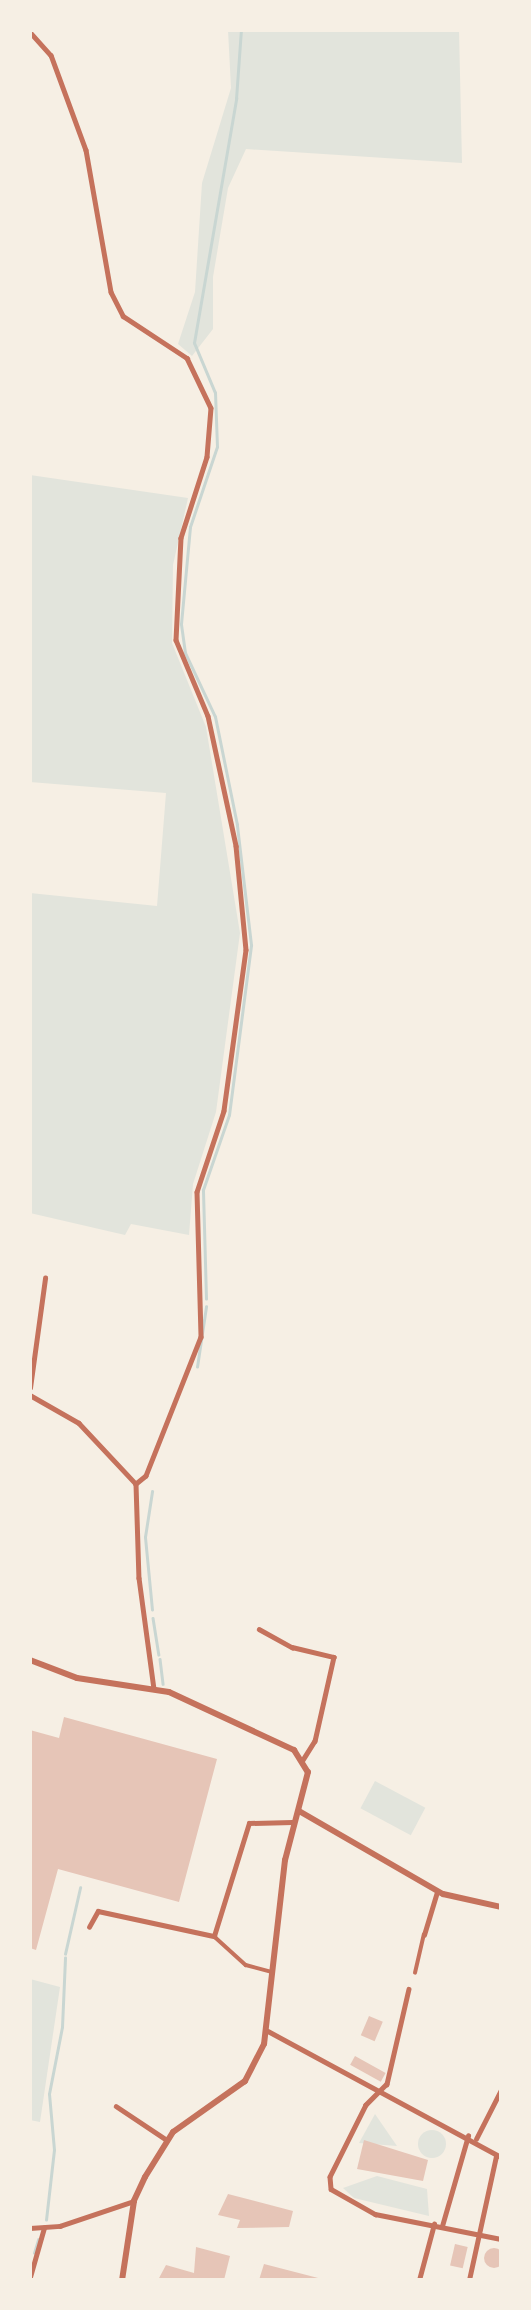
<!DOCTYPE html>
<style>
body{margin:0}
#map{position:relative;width:531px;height:2310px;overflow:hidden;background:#f6efe4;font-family:"PT Serif",serif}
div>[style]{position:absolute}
.green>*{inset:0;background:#e2e4dc;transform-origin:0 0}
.round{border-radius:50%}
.stream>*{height:2.5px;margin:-1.25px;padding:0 1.25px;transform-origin:1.25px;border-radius:1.25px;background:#c9d6d2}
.building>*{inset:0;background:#e6c5b7;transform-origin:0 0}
.pedestrian>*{height:3.5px;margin:-1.75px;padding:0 1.75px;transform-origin:1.75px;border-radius:1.75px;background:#c5725c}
.minor>*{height:4.5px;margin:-2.25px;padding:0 2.25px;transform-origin:2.25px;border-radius:2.25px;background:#c5725c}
.tertiary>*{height:6px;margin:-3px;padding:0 3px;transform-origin:3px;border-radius:3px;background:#c5725c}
span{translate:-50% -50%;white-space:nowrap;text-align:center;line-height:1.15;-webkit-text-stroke:7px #f6efe4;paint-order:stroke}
.frame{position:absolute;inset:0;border:32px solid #f6efe4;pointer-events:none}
</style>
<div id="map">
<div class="green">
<div style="clip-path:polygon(228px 30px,459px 30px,462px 163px,246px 149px,228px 188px,213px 277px,213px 329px,192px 356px,178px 344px,195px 292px,202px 183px,231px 88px)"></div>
<div style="clip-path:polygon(30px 475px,188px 498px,173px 565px,172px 643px,206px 727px,240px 933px,216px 1112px,193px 1184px,189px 1235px,131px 1224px,125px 1235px,30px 1213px,30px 893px,157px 906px,166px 793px,30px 782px)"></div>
<div style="left:375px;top:1781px;width:57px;height:31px;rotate:28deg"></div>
<div style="clip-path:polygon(30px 1979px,60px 1987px,40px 2122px,30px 2120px)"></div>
<div style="clip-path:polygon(375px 2114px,397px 2146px,359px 2143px)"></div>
<div class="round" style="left:418px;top:2130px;width:28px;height:28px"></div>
<div style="clip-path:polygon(377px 2176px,427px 2189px,429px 2216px,354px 2198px,343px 2188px)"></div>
</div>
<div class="stream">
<div style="left:206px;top:1299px;width:109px;rotate:-91.6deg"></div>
<div style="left:203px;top:1190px;width:79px;rotate:-70.9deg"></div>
<div style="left:229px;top:1115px;width:171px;rotate:-82.6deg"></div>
<div style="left:251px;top:945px;width:121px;rotate:-96.7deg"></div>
<div style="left:237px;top:825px;width:110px;rotate:-101.5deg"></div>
<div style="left:215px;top:717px;width:71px;rotate:-115.1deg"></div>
<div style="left:185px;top:653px;width:29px;rotate:-98deg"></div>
<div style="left:181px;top:624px;width:97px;rotate:-84.7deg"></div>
<div style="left:190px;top:527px;width:84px;rotate:-71.4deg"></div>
<div style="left:217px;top:447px;width:54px;rotate:-92.1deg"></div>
<div style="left:215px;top:393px;width:54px;rotate:-112.8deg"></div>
<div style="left:194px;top:343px;width:248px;rotate:-80.2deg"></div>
<div style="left:236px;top:99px;width:69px;rotate:-85.9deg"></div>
<div style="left:197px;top:1367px;width:61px;rotate:-81.5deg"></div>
<div style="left:152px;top:1610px;width:73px;rotate:-95.5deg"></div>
<div style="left:145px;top:1537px;width:46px;rotate:-81.2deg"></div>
<div style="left:153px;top:1618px;width:37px;rotate:81deg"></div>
<div style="left:160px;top:1659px;width:25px;rotate:83deg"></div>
<div style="left:65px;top:1954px;width:68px;rotate:-77.2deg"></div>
<div style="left:46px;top:2220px;width:70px;rotate:-83.5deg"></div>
<div style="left:54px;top:2150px;width:56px;rotate:-95.1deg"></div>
<div style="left:49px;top:2094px;width:68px;rotate:-79deg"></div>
<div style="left:62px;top:2027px;width:69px;rotate:-87.5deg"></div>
<div style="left:34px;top:2253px;width:14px;rotate:-73deg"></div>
<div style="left:30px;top:2267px;width:1px;rotate:-90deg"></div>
</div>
<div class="building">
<div style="clip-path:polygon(64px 1717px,217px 1759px,179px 1902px,58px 1869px,36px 1950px,30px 1948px,30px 1730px,59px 1738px)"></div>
<div style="left:369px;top:2016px;width:15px;height:21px;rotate:23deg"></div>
<div style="left:355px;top:2056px;width:35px;height:10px;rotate:29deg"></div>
<div style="clip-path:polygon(364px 2140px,428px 2160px,423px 2181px,357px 2169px)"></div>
<div style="clip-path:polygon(228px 2194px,293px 2211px,289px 2227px,237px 2228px,240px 2220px,218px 2215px)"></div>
<div style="left:455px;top:2244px;width:13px;height:22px;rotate:13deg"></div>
<div style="clip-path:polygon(196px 2247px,230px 2256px,224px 2280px,158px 2280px,166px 2265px,194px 2273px)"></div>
<div class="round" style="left:484px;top:2248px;width:20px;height:20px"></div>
<div style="clip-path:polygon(264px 2264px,322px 2279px,322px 2280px,259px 2280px)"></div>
</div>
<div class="pedestrian">
<div style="left:214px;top:1936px;width:43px;rotate:42.2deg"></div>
<div style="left:246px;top:1965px;width:28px;rotate:15deg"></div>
<div style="left:415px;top:1973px;width:39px;rotate:-77deg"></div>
</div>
<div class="minor">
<div style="left:30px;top:32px;width:31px;rotate:48deg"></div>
<div style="left:51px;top:55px;width:101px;rotate:69.8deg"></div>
<div style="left:86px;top:150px;width:144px;rotate:80deg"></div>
<div style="left:111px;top:292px;width:27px;rotate:63deg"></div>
<div style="left:123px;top:316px;width:77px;rotate:33.3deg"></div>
<div style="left:187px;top:358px;width:55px;rotate:64.4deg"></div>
<div style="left:211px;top:408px;width:49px;rotate:94.7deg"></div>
<div style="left:207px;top:457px;width:85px;rotate:107.8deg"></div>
<div style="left:181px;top:538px;width:102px;rotate:92.8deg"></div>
<div style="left:176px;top:640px;width:82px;rotate:67.2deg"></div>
<div style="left:208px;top:716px;width:133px;rotate:77.8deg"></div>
<div style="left:236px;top:846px;width:104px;rotate:84.5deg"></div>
<div style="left:246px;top:950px;width:162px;rotate:97.8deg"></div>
<div style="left:224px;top:1111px;width:85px;rotate:108.4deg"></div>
<div style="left:197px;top:1192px;width:145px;rotate:88.4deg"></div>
<div style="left:201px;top:1337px;width:149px;rotate:111.6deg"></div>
<div style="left:146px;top:1476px;width:13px;rotate:141deg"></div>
<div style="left:30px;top:1388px;width:111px;rotate:-82.2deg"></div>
<div style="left:30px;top:1395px;width:56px;rotate:29.7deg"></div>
<div style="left:79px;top:1423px;width:83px;rotate:46.9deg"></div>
<div style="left:136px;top:1484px;width:94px;rotate:88.2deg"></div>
<div style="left:139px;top:1578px;width:112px;rotate:82.3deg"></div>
<div style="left:259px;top:1629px;width:38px;rotate:29deg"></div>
<div style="left:292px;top:1647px;width:43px;rotate:13.4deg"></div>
<div style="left:334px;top:1657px;width:86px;rotate:102.7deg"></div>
<div style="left:315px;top:1741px;width:22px;rotate:122deg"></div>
<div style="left:89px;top:1927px;width:18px;rotate:-61deg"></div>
<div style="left:98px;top:1911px;width:119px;rotate:12.2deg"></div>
<div style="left:214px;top:1936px;width:118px;rotate:-72.8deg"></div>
<div style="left:249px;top:1823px;width:43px;rotate:-1.3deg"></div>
<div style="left:424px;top:1935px;width:45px;rotate:-73.2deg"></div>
<div style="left:409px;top:1989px;width:98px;rotate:103deg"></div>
<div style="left:387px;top:2084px;width:30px;rotate:135deg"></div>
<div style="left:366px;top:2105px;width:80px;rotate:116.6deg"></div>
<div style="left:330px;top:2177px;width:12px;rotate:85deg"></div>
<div style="left:331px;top:2189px;width:51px;rotate:29.6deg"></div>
<div style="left:375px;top:2214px;width:128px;rotate:11.2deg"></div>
<div style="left:268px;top:2031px;width:265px;rotate:28.4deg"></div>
<div style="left:116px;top:2106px;width:61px;rotate:33.7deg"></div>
<div style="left:476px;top:2139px;width:55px;rotate:-63deg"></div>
<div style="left:442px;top:2226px;width:94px;rotate:-73.9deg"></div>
<div style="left:30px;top:2228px;width:30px;rotate:-4deg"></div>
<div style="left:60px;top:2226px;width:78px;rotate:-18.7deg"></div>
<div style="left:30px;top:2277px;width:51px;rotate:-74.1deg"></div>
<div style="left:419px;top:2280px;width:58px;rotate:-75deg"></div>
<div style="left:469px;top:2280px;width:127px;rotate:-77.7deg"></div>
</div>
<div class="tertiary">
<div style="left:30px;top:1660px;width:50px;rotate:21deg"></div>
<div style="left:77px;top:1678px;width:93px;rotate:8.7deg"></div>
<div style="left:169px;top:1692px;width:138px;rotate:24.9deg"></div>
<div style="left:294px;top:1750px;width:26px;rotate:58deg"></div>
<div style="left:308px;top:1772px;width:91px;rotate:104.6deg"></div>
<div style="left:285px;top:1860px;width:185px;rotate:96.5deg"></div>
<div style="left:264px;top:2044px;width:42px;rotate:117.2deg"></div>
<div style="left:245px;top:2081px;width:88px;rotate:144.7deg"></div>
<div style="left:173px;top:2132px;width:53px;rotate:121.9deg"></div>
<div style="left:145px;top:2177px;width:26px;rotate:115deg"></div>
<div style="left:134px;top:2201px;width:80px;rotate:98.6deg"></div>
<div style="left:299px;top:1811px;width:166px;rotate:30deg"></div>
<div style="left:443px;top:1894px;width:59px;rotate:12.6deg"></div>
</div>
<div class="frame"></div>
</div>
